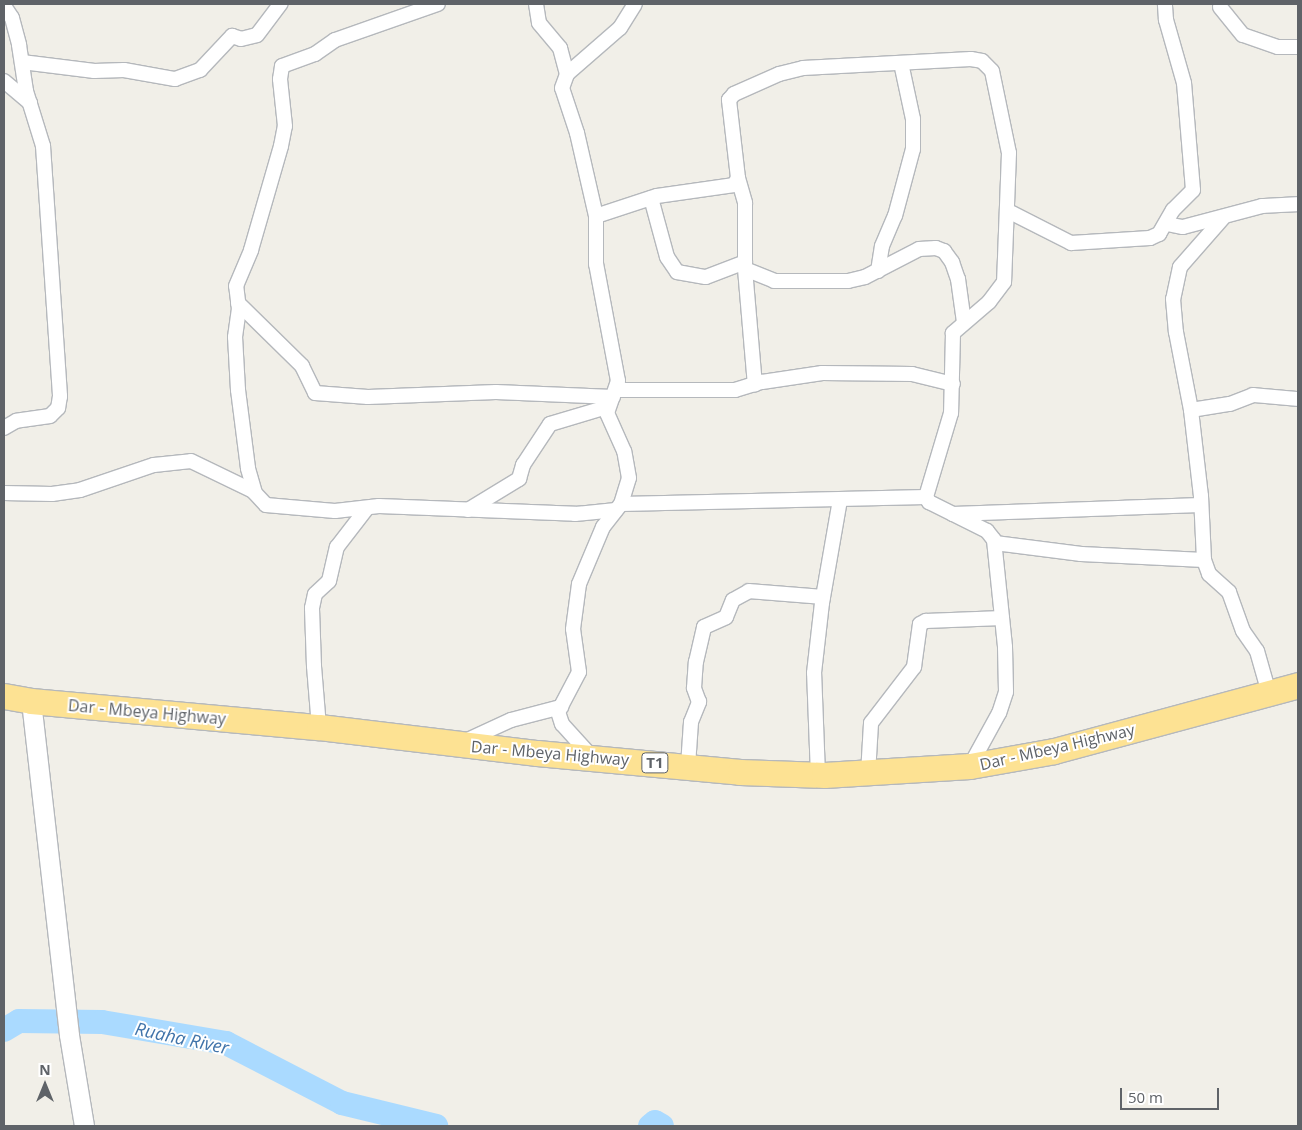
<!DOCTYPE html>
<style>
body{margin:0}
#map{position:relative;width:1302px;height:1130px;overflow:hidden;background:#f1efe8;font-family:"Open Sans",sans-serif}
div>[style]{position:absolute}
.river>*{height:24px;margin:-12px;padding:0 12px;transform-origin:12px;border-radius:12px;background:#aadaff}
.roads{filter:drop-shadow(1px 0 #b5b8bc) drop-shadow(-1px 0 #b5b8bc) drop-shadow(0 1px #b5b8bc) drop-shadow(0 -1px #b5b8bc)}
.street>*{height:14px;margin:-7px;padding:0 7px;transform-origin:7px;border-radius:7px;background:#fff}
.secondary>*{height:19px;margin:-9.5px;padding:0 9.5px;transform-origin:9.5px;border-radius:9.5px;background:#fff}
.highway>*{height:25px;margin:-12.5px;padding:0 12.5px;transform-origin:12.5px;border-radius:12.5px;background:#fde293}
span{translate:-50% -50%;white-space:nowrap;text-align:center;line-height:1.15;-webkit-text-stroke:4px #fff;paint-order:stroke}
.shield-label span{padding:1px 4px;background:#fff;border:1px solid;border-radius:4px;-webkit-text-stroke-width:0}
.shield-label{font-size:15px;color:#5f6368;font-weight:700}
.street-label{font-size:16px;color:#5f6368}
.water-label{font-size:18px;color:#4174aa;font-style:italic}
.frame{position:absolute;inset:0;border:5px solid #5f6368;pointer-events:none}
.north{position:absolute;left:20px;top:1060px;width:50px;height:50px;-webkit-text-stroke:4px #fff;paint-order:stroke;rotate:0deg;font-size:14px;font-weight:700;line-height:20px;text-align:center;color:#5f6368}
.north::after{content:'';display:block;margin:auto;width:18px;height:22px;background:#5f6368;clip-path:polygon(50% 0,100% 100%,50% 72%,0 100%)}
.scale{position:absolute;left:1120px;top:1088px;width:99px;height:22px;box-sizing:border-box;border:2px solid #5f6368;border-top:0;padding-left:6px;font-size:15px;line-height:18px;white-space:nowrap;color:#5f6368;-webkit-text-stroke:4px #fff;paint-order:stroke}
</style>
<div id="map">
<div class="river">
<div style="left:4px;top:1030px;width:17px;rotate:-31deg"></div>
<div style="left:19px;top:1021px;width:83px;rotate:0.7deg"></div>
<div style="left:102px;top:1022px;width:126px;rotate:9.6deg"></div>
<div style="left:226px;top:1043px;width:131px;rotate:27.3deg"></div>
<div style="left:342px;top:1103px;width:97px;rotate:13.7deg"></div>
<div style="left:650px;top:1126px;width:6px;rotate:-39deg"></div>
<div style="left:655px;top:1122px;width:8px;rotate:30deg"></div>
</div>
<div class="roads">
<div class="street">
<div style="left:536px;top:4px;width:19px;rotate:81deg"></div>
<div style="left:539px;top:23px;width:33px;rotate:50deg"></div>
<div style="left:560px;top:48px;width:27px;rotate:75deg"></div>
<div style="left:4px;top:6px;width:14px;rotate:56deg"></div>
<div style="left:12px;top:18px;width:28px;rotate:75deg"></div>
<div style="left:19px;top:45px;width:47px;rotate:81.3deg"></div>
<div style="left:26px;top:91px;width:58px;rotate:72.8deg"></div>
<div style="left:43px;top:146px;width:251px;rotate:86.1deg"></div>
<div style="left:60px;top:396px;width:12px;rotate:99deg"></div>
<div style="left:58px;top:408px;width:11px;rotate:135deg"></div>
<div style="left:50px;top:416px;width:34px;rotate:172deg"></div>
<div style="left:16px;top:421px;width:14px;rotate:150deg"></div>
<div style="left:1220px;top:7px;width:36px;rotate:51deg"></div>
<div style="left:1243px;top:35px;width:37px;rotate:19deg"></div>
<div style="left:1278px;top:47px;width:20px"></div>
<div style="left:22px;top:62px;width:73px;rotate:7.1deg"></div>
<div style="left:94px;top:71px;width:30px;rotate:-2deg"></div>
<div style="left:124px;top:70px;width:52px;rotate:10deg"></div>
<div style="left:175px;top:79px;width:27px;rotate:-20deg"></div>
<div style="left:200px;top:70px;width:47px;rotate:-46.7deg"></div>
<div style="left:232px;top:36px;width:9px;rotate:18deg"></div>
<div style="left:241px;top:39px;width:16px;rotate:-14deg"></div>
<div style="left:257px;top:35px;width:39px;rotate:-53deg"></div>
<div style="left:4px;top:81px;width:34px;rotate:40deg"></div>
<div style="left:738px;top:178px;width:26px;rotate:74deg"></div>
<div style="left:745px;top:203px;width:66px;rotate:90deg"></div>
<div style="left:745px;top:269px;width:116px;rotate:85.1deg"></div>
<div style="left:651px;top:198px;width:61px;rotate:74.8deg"></div>
<div style="left:667px;top:257px;width:18px;rotate:56deg"></div>
<div style="left:677px;top:272px;width:29px;rotate:10deg"></div>
<div style="left:706px;top:277px;width:42px;rotate:-21deg"></div>
<div style="left:1008px;top:211px;width:71px;rotate:26.9deg"></div>
<div style="left:1071px;top:243px;width:79px;rotate:-3.6deg"></div>
<div style="left:1150px;top:238px;width:10px;rotate:-24deg"></div>
<div style="left:1159px;top:234px;width:28px;rotate:-60deg"></div>
<div style="left:1173px;top:210px;width:28px;rotate:-45deg"></div>
<div style="left:1193px;top:190px;width:107px;rotate:-94.8deg"></div>
<div style="left:1184px;top:83px;width:66px;rotate:-105.9deg"></div>
<div style="left:1166px;top:20px;width:16px;rotate:-94deg"></div>
<div style="left:596px;top:216px;width:64px;rotate:-18.2deg"></div>
<div style="left:657px;top:196px;width:78px;rotate:-8.1deg"></div>
<div style="left:734px;top:185px;width:8px;rotate:-60deg"></div>
<div style="left:738px;top:178px;width:79px;rotate:-96.6deg"></div>
<div style="left:729px;top:100px;width:8px;rotate:-50deg"></div>
<div style="left:734px;top:94px;width:49px;rotate:-24deg"></div>
<div style="left:779px;top:74px;width:25px;rotate:-14deg"></div>
<div style="left:803px;top:68px;width:168px;rotate:-3.1deg"></div>
<div style="left:971px;top:59px;width:11px;rotate:10deg"></div>
<div style="left:982px;top:61px;width:14px;rotate:45deg"></div>
<div style="left:992px;top:71px;width:84px;rotate:78.3deg"></div>
<div style="left:1009px;top:153px;width:129px;rotate:92.2deg"></div>
<div style="left:1004px;top:282px;width:25px;rotate:127deg"></div>
<div style="left:989px;top:302px;width:48px;rotate:139.3deg"></div>
<div style="left:953px;top:333px;width:80px;rotate:91.4deg"></div>
<div style="left:951px;top:413px;width:88px;rotate:106.6deg"></div>
<div style="left:926px;top:497px;width:6px;rotate:59deg"></div>
<div style="left:929px;top:502px;width:65px;rotate:26.6deg"></div>
<div style="left:987px;top:531px;width:11px;rotate:52deg"></div>
<div style="left:994px;top:540px;width:108px;rotate:84.1deg"></div>
<div style="left:1005px;top:647px;width:45px;rotate:88.7deg"></div>
<div style="left:1006px;top:692px;width:22px;rotate:108deg"></div>
<div style="left:999px;top:713px;width:60px;rotate:118.7deg"></div>
<div style="left:1223px;top:218px;width:65px;rotate:131.3deg"></div>
<div style="left:1180px;top:267px;width:33px;rotate:102deg"></div>
<div style="left:1173px;top:299px;width:33px;rotate:85deg"></div>
<div style="left:1176px;top:332px;width:79px;rotate:79.1deg"></div>
<div style="left:1191px;top:410px;width:87px;rotate:83.4deg"></div>
<div style="left:1201px;top:496px;width:64px;rotate:87.3deg"></div>
<div style="left:1204px;top:560px;width:15px;rotate:70deg"></div>
<div style="left:1209px;top:574px;width:27px;rotate:42deg"></div>
<div style="left:1229px;top:592px;width:41px;rotate:70.3deg"></div>
<div style="left:1243px;top:631px;width:24px;rotate:55deg"></div>
<div style="left:1257px;top:651px;width:44px;rotate:74.1deg"></div>
<div style="left:1167px;top:224px;width:16px;rotate:11deg"></div>
<div style="left:1183px;top:227px;width:82px;rotate:-14.9deg"></div>
<div style="left:1262px;top:206px;width:36px;rotate:-3deg"></div>
<div style="left:745px;top:269px;width:31px;rotate:22deg"></div>
<div style="left:774px;top:281px;width:74px"></div>
<div style="left:848px;top:281px;width:17px;rotate:-13deg"></div>
<div style="left:865px;top:277px;width:61px;rotate:-27.4deg"></div>
<div style="left:919px;top:249px;width:17px;rotate:-3deg"></div>
<div style="left:936px;top:248px;width:9px;rotate:21deg"></div>
<div style="left:944px;top:251px;width:14px;rotate:54deg"></div>
<div style="left:952px;top:262px;width:18px;rotate:71deg"></div>
<div style="left:958px;top:279px;width:43px;rotate:82.1deg"></div>
<div style="left:878px;top:271px;width:25px;rotate:-81deg"></div>
<div style="left:882px;top:246px;width:33px;rotate:-67deg"></div>
<div style="left:895px;top:216px;width:69px;rotate:-75deg"></div>
<div style="left:913px;top:149px;width:30px;rotate:-90deg"></div>
<div style="left:913px;top:119px;width:57px;rotate:-102.1deg"></div>
<div style="left:238px;top:303px;width:90px;rotate:44.5deg"></div>
<div style="left:302px;top:366px;width:30px;rotate:64deg"></div>
<div style="left:315px;top:393px;width:53px;rotate:4.3deg"></div>
<div style="left:368px;top:397px;width:128px;rotate:-2.2deg"></div>
<div style="left:496px;top:392px;width:117px;rotate:2.4deg"></div>
<div style="left:616px;top:390px;width:119px"></div>
<div style="left:735px;top:390px;width:28px;rotate:-17deg"></div>
<div style="left:762px;top:382px;width:61px;rotate:-8.5deg"></div>
<div style="left:822px;top:373px;width:90px;rotate:0.6deg"></div>
<div style="left:912px;top:374px;width:42px;rotate:13.7deg"></div>
<div style="left:1191px;top:410px;width:39px;rotate:-9deg"></div>
<div style="left:1230px;top:404px;width:25px;rotate:-21deg"></div>
<div style="left:1253px;top:395px;width:45px;rotate:5.1deg"></div>
<div style="left:4px;top:493px;width:48px;rotate:1.2deg"></div>
<div style="left:52px;top:494px;width:28px;rotate:-8deg"></div>
<div style="left:80px;top:490px;width:78px;rotate:-18.7deg"></div>
<div style="left:154px;top:465px;width:37px;rotate:-6deg"></div>
<div style="left:191px;top:461px;width:69px;rotate:25.8deg"></div>
<div style="left:253px;top:491px;width:19px;rotate:47deg"></div>
<div style="left:266px;top:505px;width:69px;rotate:5deg"></div>
<div style="left:335px;top:511px;width:44px;rotate:-6.5deg"></div>
<div style="left:379px;top:506px;width:196px;rotate:2.3deg"></div>
<div style="left:575px;top:514px;width:41px;rotate:-5.6deg"></div>
<div style="left:255px;top:493px;width:26px;rotate:-106deg"></div>
<div style="left:248px;top:468px;width:79px;rotate:-97.3deg"></div>
<div style="left:238px;top:390px;width:53px;rotate:-93.2deg"></div>
<div style="left:235px;top:337px;width:28px;rotate:-82deg"></div>
<div style="left:239px;top:309px;width:23px;rotate:-97deg"></div>
<div style="left:236px;top:286px;width:39px;rotate:-67deg"></div>
<div style="left:251px;top:250px;width:108px;rotate:-73.9deg"></div>
<div style="left:281px;top:146px;width:20px;rotate:-79deg"></div>
<div style="left:285px;top:126px;width:47px;rotate:-96.1deg"></div>
<div style="left:280px;top:79px;width:13px;rotate:-81deg"></div>
<div style="left:282px;top:66px;width:35px;rotate:-20deg"></div>
<div style="left:315px;top:54px;width:24px;rotate:-35deg"></div>
<div style="left:335px;top:40px;width:109px;rotate:-19.3deg"></div>
<div style="left:621px;top:504px;width:305px;rotate:-1.3deg"></div>
<div style="left:468px;top:510px;width:60px;rotate:-31.3deg"></div>
<div style="left:519px;top:479px;width:15px;rotate:-74deg"></div>
<div style="left:523px;top:465px;width:49px;rotate:-56.6deg"></div>
<div style="left:550px;top:424px;width:59px;rotate:-16.6deg"></div>
<div style="left:953px;top:514px;width:248px;rotate:-2.1deg"></div>
<div style="left:995px;top:543px;width:87px;rotate:7.3deg"></div>
<div style="left:1081px;top:554px;width:123px;rotate:2.8deg"></div>
<div style="left:319px;top:727px;width:61px;rotate:-94.7deg"></div>
<div style="left:314px;top:666px;width:58px;rotate:-92deg"></div>
<div style="left:312px;top:608px;width:14px;rotate:-78deg"></div>
<div style="left:315px;top:594px;width:19px;rotate:-43deg"></div>
<div style="left:329px;top:581px;width:35px;rotate:-77deg"></div>
<div style="left:337px;top:547px;width:49px;rotate:-52.4deg"></div>
<div style="left:463px;top:742px;width:53px;rotate:-24.6deg"></div>
<div style="left:511px;top:720px;width:52px;rotate:-14.6deg"></div>
<div style="left:591px;top:756px;width:43px;rotate:-132.2deg"></div>
<div style="left:562px;top:724px;width:13px;rotate:-108deg"></div>
<div style="left:558px;top:712px;width:45px;rotate:-62.3deg"></div>
<div style="left:579px;top:672px;width:43px;rotate:-97.9deg"></div>
<div style="left:573px;top:629px;width:45px;rotate:-82.4deg"></div>
<div style="left:579px;top:584px;width:62px;rotate:-67.2deg"></div>
<div style="left:603px;top:527px;width:29px;rotate:-52deg"></div>
<div style="left:621px;top:504px;width:27px;rotate:-73deg"></div>
<div style="left:629px;top:478px;width:27px;rotate:-100deg"></div>
<div style="left:624px;top:451px;width:42px;rotate:-114.1deg"></div>
<div style="left:607px;top:413px;width:34px;rotate:-71deg"></div>
<div style="left:618px;top:381px;width:119px;rotate:-100.6deg"></div>
<div style="left:596px;top:264px;width:48px;rotate:-90deg"></div>
<div style="left:596px;top:216px;width:85px;rotate:-102.9deg"></div>
<div style="left:577px;top:133px;width:47px;rotate:-108.4deg"></div>
<div style="left:562px;top:88px;width:15px;rotate:-70deg"></div>
<div style="left:567px;top:74px;width:70px;rotate:-41deg"></div>
<div style="left:620px;top:28px;width:28px;rotate:-58deg"></div>
<div style="left:688px;top:766px;width:44px;rotate:-86.1deg"></div>
<div style="left:691px;top:722px;width:22px;rotate:-68deg"></div>
<div style="left:699px;top:702px;width:15px;rotate:-110deg"></div>
<div style="left:694px;top:688px;width:26px;rotate:-86deg"></div>
<div style="left:696px;top:662px;width:36px;rotate:-77deg"></div>
<div style="left:704px;top:627px;width:24px;rotate:-24deg"></div>
<div style="left:726px;top:617px;width:18px;rotate:-68deg"></div>
<div style="left:733px;top:600px;width:18px;rotate:-29deg"></div>
<div style="left:749px;top:591px;width:74px;rotate:4.6deg"></div>
<div style="left:868px;top:774px;width:51px;rotate:-86.6deg"></div>
<div style="left:871px;top:723px;width:71px;rotate:-52.5deg"></div>
<div style="left:914px;top:667px;width:43px;rotate:-82.1deg"></div>
<div style="left:920px;top:624px;width:7px;rotate:-27deg"></div>
<div style="left:926px;top:621px;width:76px;rotate:-2.3deg"></div>
<div style="left:818px;top:775px;width:102px;rotate:-92.2deg"></div>
<div style="left:814px;top:673px;width:70px;rotate:-83.5deg"></div>
<div style="left:822px;top:603px;width:105px;rotate:-80.1deg"></div>
</div>
<div class="secondary">
<div style="left:31px;top:701px;width:336px;rotate:83.5deg"></div>
<div style="left:69px;top:1035px;width:92px;rotate:80.6deg"></div>
</div>
<div class="highway">
<div style="left:4px;top:696px;width:27px;rotate:10deg"></div>
<div style="left:31px;top:701px;width:289px;rotate:5.2deg"></div>
<div style="left:319px;top:727px;width:220px;rotate:6.8deg"></div>
<div style="left:537px;top:753px;width:204px;rotate:5.3deg"></div>
<div style="left:740px;top:772px;width:84px;rotate:2deg"></div>
<div style="left:824px;top:775px;width:146px;rotate:-3.5deg"></div>
<div style="left:970px;top:766px;width:85px;rotate:-10.1deg"></div>
<div style="left:1054px;top:751px;width:253px;rotate:-15.1deg"></div>
</div>
</div>
<div class="shield-label">
<span style="left:655px;top:763px">T1</span>
</div>
<div class="street-label">
<span style="left:147px;top:712px;rotate:5deg">Dar - Mbeya Highway</span>
<span style="left:1057px;top:747px;rotate:-13deg">Dar - Mbeya Highway</span>
<span style="left:550px;top:753px;rotate:5deg">Dar - Mbeya Highway</span>
</div>
<div class="water-label">
<span style="left:182px;top:1038px;rotate:12deg">Ruaha River</span>
</div>
<div class="frame"></div>
<div class="north">N</div>
<div class="scale">50 m</div>
</div>
